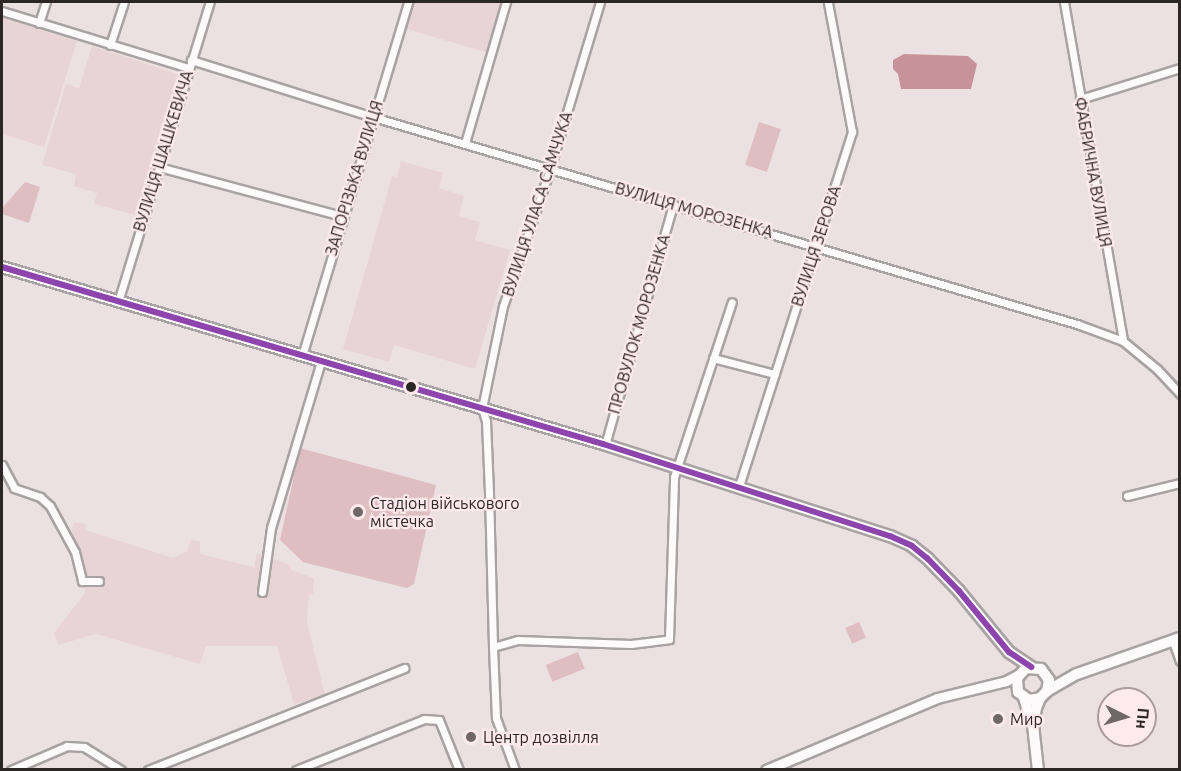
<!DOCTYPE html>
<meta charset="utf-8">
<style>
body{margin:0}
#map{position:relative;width:1181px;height:771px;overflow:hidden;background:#ece1e2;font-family:Ubuntu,sans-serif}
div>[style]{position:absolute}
.built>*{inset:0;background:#e8d4d6}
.green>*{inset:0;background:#dfbec2;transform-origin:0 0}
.water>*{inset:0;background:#c8929b}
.roads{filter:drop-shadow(2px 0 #a9a2a2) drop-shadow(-2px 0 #a9a2a2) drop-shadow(0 2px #a9a2a2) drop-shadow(0 -2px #a9a2a2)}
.minor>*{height:7px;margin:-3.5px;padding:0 3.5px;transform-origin:3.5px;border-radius:3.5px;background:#fcfafb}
.tertiary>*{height:9px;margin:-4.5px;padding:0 4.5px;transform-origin:4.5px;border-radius:4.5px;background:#fcfafb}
.secondary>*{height:10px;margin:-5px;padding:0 5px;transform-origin:5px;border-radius:5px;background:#fcfafb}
.bus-1>*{height:6px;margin:-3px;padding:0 3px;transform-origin:3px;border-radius:3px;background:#8e44ad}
.dots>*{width:16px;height:16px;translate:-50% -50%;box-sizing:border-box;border:3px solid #feeaec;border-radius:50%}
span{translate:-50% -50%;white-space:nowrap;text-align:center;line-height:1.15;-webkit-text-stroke:4.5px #feeaec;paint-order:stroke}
.street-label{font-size:16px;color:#2d2627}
.poi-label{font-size:16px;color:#2d2627}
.left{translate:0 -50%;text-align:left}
.frame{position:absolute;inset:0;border:3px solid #2d2627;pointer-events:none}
.north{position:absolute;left:1097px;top:687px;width:60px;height:60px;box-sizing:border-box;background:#feeaec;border:2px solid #aa9c9d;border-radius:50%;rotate:95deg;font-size:16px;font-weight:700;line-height:24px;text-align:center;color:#2d2627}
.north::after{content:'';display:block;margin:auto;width:21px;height:27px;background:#706768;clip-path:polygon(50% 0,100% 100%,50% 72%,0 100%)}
</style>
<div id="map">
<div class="built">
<div style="clip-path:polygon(415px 2px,504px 2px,489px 53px,406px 29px)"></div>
<div style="clip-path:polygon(2px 18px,77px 41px,44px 147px,2px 134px)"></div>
<div style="clip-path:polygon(92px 46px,183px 76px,140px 216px,94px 204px,97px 193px,74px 186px,76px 174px,42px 165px,66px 84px,79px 88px)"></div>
<div style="clip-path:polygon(401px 161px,443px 173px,439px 188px,464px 196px,459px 216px,480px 222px,475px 240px,510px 250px,475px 369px,394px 345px,389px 362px,343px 349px,392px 176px,397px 177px)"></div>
<div style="clip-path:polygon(74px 522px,85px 524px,85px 530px,173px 558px,187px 551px,191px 540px,200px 541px,200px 554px,254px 567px,257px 553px,290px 565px,291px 570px,314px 578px,313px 594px,309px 595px,307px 623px,325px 695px,294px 704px,277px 646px,206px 646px,200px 664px,96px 634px,58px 645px,54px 633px,85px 593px,76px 546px,69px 544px)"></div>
</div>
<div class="green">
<div style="left:759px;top:122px;width:23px;height:45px;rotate:18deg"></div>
<div style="clip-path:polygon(25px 182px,40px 187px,29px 223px,2px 214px,2px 208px)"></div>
<div style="clip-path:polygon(300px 448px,436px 485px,414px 584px,407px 588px,303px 562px,280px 540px)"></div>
<div style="left:859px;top:622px;width:17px;height:15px;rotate:66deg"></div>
<div style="left:578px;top:652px;width:18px;height:35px;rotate:68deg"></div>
</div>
<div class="water">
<div style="clip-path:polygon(904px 54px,968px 56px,977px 64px,971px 89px,901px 89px,898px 74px,893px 69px,893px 60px)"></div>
</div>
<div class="roads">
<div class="minor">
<div style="left:600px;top:2px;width:174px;rotate:106.7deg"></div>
<div style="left:550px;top:169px;width:145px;rotate:108.9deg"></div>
<div style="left:503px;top:306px;width:104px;rotate:101.6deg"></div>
<div style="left:482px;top:408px;width:14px;rotate:73deg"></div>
<div style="left:486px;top:421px;width:72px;rotate:87.6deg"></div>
<div style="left:489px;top:493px;width:154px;rotate:88.5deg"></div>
<div style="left:493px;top:647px;width:26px;rotate:-16deg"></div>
<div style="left:518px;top:640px;width:113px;rotate:2deg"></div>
<div style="left:631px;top:644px;width:38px;rotate:-7deg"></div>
<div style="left:669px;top:639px;width:162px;rotate:-88.2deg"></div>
<div style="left:674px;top:477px;width:184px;rotate:-71.7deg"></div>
<div style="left:1064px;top:2px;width:344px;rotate:80.1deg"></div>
<div style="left:2px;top:11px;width:195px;rotate:17deg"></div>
<div style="left:39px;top:23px;width:22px;rotate:-72deg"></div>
<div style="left:110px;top:45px;width:45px;rotate:-72deg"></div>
<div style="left:191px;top:60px;width:191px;rotate:17.4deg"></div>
<div style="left:373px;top:117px;width:734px;rotate:16.39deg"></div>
<div style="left:1077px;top:324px;width:49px;rotate:20.3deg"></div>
<div style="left:1123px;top:341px;width:44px;rotate:39.5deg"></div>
<div style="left:1157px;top:369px;width:34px;rotate:47deg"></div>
<div style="left:1080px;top:99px;width:105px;rotate:-17.2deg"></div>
<div style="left:465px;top:143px;width:147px;rotate:-73.8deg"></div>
<div style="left:159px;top:167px;width:189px;rotate:15deg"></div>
<div style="left:118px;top:302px;width:314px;rotate:-73deg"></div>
<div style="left:302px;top:356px;width:370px;rotate:-73.3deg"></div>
<div style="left:713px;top:358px;width:64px;rotate:14.5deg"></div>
<div style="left:605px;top:445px;width:250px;rotate:-74.2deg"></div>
<div style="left:2px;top:465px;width:26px;rotate:62deg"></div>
<div style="left:14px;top:488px;width:28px;rotate:19deg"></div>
<div style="left:40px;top:497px;width:13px;rotate:42deg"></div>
<div style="left:50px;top:506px;width:52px;rotate:61.5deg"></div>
<div style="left:75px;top:552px;width:30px;rotate:76deg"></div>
<div style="left:82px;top:581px;width:17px"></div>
<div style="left:739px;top:486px;width:372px;rotate:-72.3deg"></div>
<div style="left:852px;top:132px;width:132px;rotate:-100.5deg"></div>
<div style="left:1127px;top:496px;width:55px;rotate:-13.8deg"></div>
<div style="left:262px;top:592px;width:65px;rotate:-82deg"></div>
<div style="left:271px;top:528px;width:174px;rotate:-73.3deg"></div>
<div style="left:1173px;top:641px;width:21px;rotate:71deg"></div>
<div style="left:493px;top:647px;width:71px;rotate:87.6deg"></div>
<div style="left:496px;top:718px;width:55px;rotate:69.9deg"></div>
<div style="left:11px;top:770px;width:61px;rotate:-23.2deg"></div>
<div style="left:67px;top:746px;width:17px;rotate:3deg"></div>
<div style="left:84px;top:747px;width:44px;rotate:31.9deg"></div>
<div style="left:148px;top:770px;width:276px;rotate:-21.7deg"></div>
<div style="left:296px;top:770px;width:138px;rotate:-21.7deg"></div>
<div style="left:424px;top:719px;width:15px;rotate:4deg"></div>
<div style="left:439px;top:720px;width:54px;rotate:68.2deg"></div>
</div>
<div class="tertiary">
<div style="left:766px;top:770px;width:186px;rotate:-22.8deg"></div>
<div style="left:937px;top:698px;width:71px;rotate:-13.8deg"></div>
<div style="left:1006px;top:681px;width:13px;rotate:-27deg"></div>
</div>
<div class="secondary">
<div style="left:2px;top:267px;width:627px;rotate:16.41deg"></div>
<div style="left:603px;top:444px;width:301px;rotate:17.8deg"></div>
<div style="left:890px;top:536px;width:24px;rotate:24deg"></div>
<div style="left:912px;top:546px;width:19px;rotate:39deg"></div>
<div style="left:927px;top:558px;width:46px;rotate:45.9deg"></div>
<div style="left:959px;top:591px;width:79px;rotate:50.7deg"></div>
<div style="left:1009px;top:652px;width:27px;rotate:34deg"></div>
<div style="left:1047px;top:691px;width:34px;rotate:-30deg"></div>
<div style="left:1077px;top:674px;width:109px;rotate:-19.3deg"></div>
<div style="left:1024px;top:698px;width:28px;rotate:72deg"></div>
<div style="left:1033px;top:725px;width:45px;rotate:83.7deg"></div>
<div style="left:1033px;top:725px;width:17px;rotate:-80deg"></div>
<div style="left:1036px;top:708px;width:11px;rotate:-68deg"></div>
<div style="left:1040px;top:698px;width:10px;rotate:-45deg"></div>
<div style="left:1047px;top:691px;width:11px;rotate:-80deg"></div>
<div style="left:1049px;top:680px;width:14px;rotate:-126deg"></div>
<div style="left:1041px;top:669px;width:15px;rotate:-176deg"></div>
<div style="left:1026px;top:668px;width:13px;rotate:132deg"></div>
<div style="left:1017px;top:678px;width:14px;rotate:86deg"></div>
<div style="left:1018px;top:692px;width:14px;rotate:36deg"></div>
<div style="left:1029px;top:700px;width:11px;rotate:-10deg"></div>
</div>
</div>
<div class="bus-1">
<div style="left:2px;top:267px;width:627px;rotate:16.41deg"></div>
<div style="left:603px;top:444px;width:301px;rotate:17.8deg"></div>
<div style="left:890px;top:536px;width:24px;rotate:24deg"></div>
<div style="left:912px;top:546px;width:19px;rotate:39deg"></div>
<div style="left:927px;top:558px;width:46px;rotate:45.9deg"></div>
<div style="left:959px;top:591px;width:79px;rotate:50.7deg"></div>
<div style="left:1009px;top:652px;width:27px;rotate:34deg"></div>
</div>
<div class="dots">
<div style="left:411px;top:387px;background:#2d2627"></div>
<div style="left:358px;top:512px;background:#706768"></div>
<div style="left:998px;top:719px;background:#706768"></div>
<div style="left:471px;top:737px;background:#706768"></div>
</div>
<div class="street-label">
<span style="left:163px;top:151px;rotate:-73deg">ВУЛИЦЯ ШАШКЕВИЧА</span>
<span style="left:1093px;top:172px;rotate:80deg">ФАБРИЧНА ВУЛИЦЯ</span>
<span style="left:354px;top:178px;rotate:-73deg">ЗАПОРІЗЬКА ВУЛИЦЯ</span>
<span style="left:537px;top:204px;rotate:-72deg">ВУЛИЦЯ УЛАСА САМЧУКА</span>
<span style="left:694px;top:210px;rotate:16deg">ВУЛИЦЯ МОРОЗЕНКА</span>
<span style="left:816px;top:246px;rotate:-72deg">ВУЛИЦЯ ЗЕРОВА</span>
<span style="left:639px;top:324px;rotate:-74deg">ПРОВУЛОК МОРОЗЕНКА</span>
</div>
<div class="poi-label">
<span class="left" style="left:370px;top:512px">Стадіон військового<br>містечка</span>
<span class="left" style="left:1010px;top:719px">Мир</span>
<span class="left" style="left:483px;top:737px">Центр дозвілля</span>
</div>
<div class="frame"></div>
<div class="north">Пн</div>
</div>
